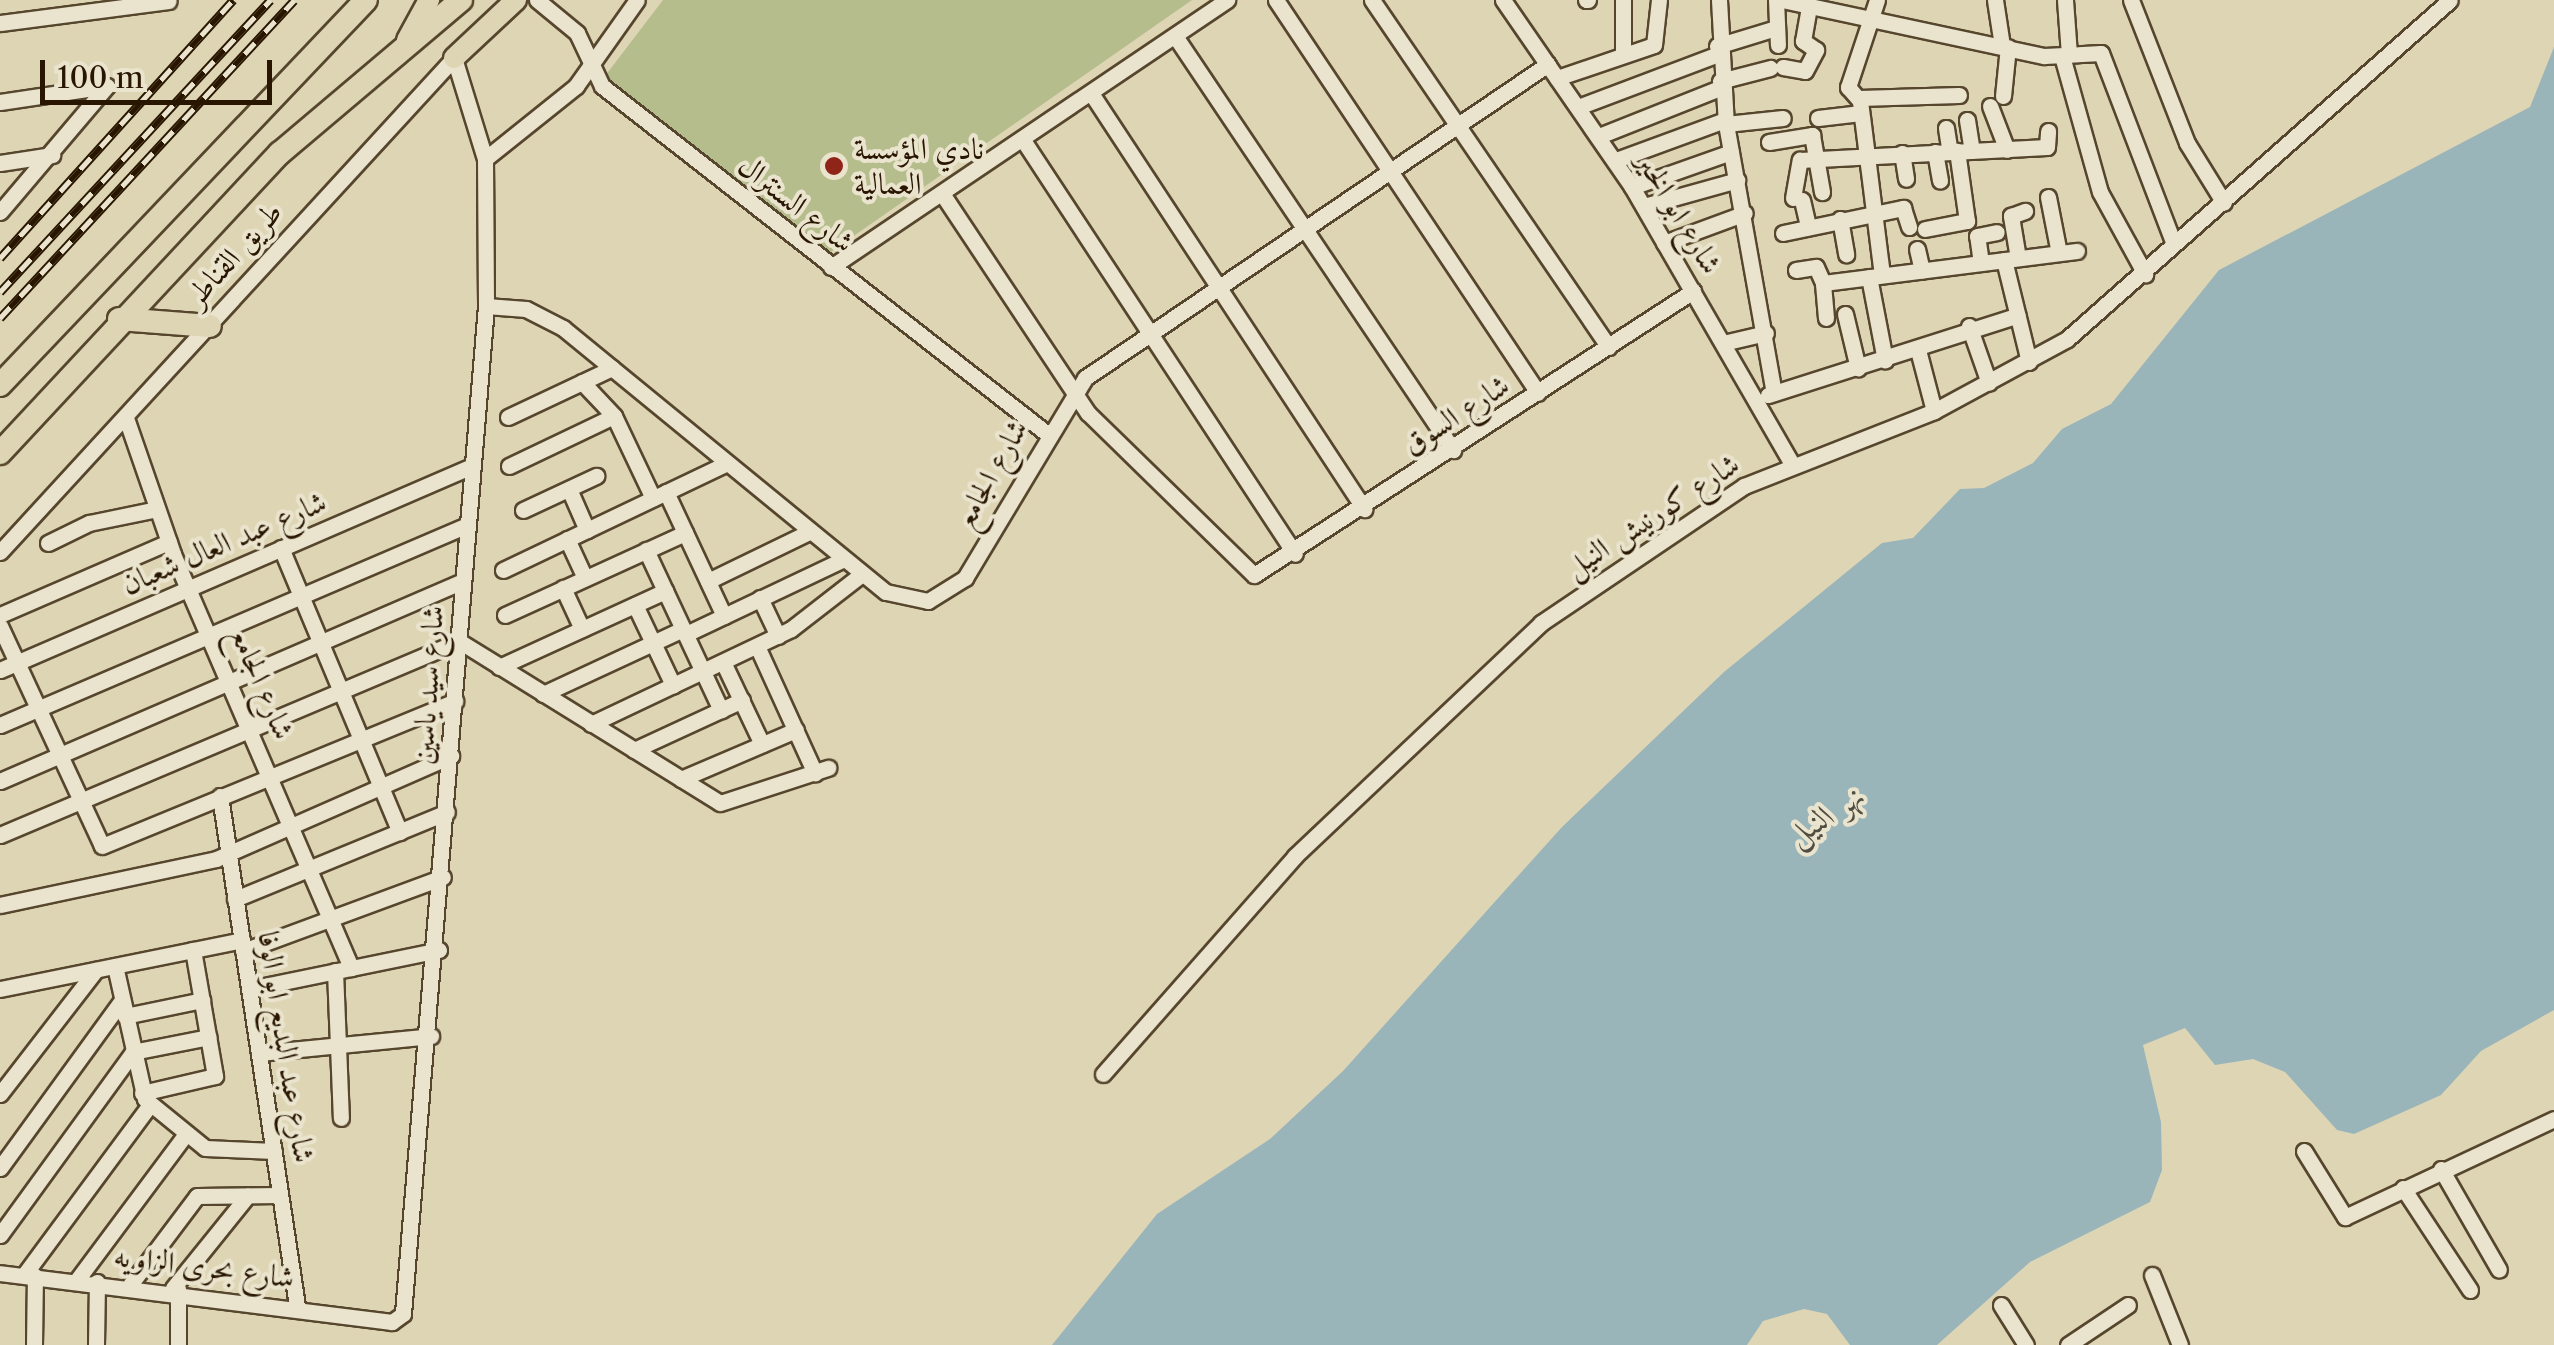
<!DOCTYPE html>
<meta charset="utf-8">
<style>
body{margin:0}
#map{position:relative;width:2554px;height:1345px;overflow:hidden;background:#ded5b4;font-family:"Libre Caslon Text",Amiri,serif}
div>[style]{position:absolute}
.green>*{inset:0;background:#b4bd8b}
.water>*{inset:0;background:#9ab5ba}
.roads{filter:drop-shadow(2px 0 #56462d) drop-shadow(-2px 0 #56462d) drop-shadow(0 2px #56462d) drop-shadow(0 -2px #56462d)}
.minor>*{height:15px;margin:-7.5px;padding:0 7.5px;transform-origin:7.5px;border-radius:7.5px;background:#eae4ce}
.major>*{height:20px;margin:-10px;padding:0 10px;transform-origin:10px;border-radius:10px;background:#ded5b4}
.highway>*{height:22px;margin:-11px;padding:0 11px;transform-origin:11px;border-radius:11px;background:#ded5b4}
.rail>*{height:9px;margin-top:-4.5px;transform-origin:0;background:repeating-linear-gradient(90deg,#eae4ce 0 15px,#281600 0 30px);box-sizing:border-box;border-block:2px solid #281600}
.dots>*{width:28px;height:28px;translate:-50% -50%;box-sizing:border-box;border:5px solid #eae4ce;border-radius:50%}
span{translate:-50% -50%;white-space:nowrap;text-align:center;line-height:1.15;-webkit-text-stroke:8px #eae4ce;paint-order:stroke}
.poi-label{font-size:30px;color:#281600}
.left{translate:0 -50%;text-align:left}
.street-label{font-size:30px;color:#281600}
.water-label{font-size:32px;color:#504e41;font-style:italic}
.scale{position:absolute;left:40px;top:60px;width:232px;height:45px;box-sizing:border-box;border:5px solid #281600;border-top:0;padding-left:12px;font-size:30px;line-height:35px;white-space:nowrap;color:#281600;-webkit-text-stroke:8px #eae4ce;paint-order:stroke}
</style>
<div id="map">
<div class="green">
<div style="clip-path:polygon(663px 0,1192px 0,825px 256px,605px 76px)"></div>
</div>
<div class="water">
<div style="clip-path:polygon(2554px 47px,2554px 1010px,2481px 1051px,2441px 1095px,2354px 1134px,2337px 1130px,2285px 1072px,2253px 1059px,2215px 1065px,2185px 1028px,2143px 1045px,2161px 1122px,2162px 1170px,2150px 1202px,2030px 1262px,1937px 1345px,1850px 1345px,1827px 1314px,1804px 1309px,1763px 1321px,1747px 1345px,1052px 1345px,1157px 1214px,1270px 1139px,1343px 1071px,1562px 827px,1724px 672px,1882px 543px,1913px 538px,1960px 489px,1984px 488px,2033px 463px,2062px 429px,2111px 404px,2219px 270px,2530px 107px)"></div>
</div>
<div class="roads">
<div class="minor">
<div style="left:537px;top:0;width:52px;rotate:39.5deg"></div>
<div style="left:577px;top:33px;width:59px;rotate:64.7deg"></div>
<div style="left:602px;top:86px;width:562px;rotate:37.99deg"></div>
<div style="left:1276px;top:0;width:472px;rotate:56.3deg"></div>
<div style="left:1372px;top:0;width:420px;rotate:55.7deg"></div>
<div style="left:1503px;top:0;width:227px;rotate:55.4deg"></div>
<div style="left:1632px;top:187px;width:320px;rotate:60deg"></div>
<div style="left:1586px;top:0;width:2px"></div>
<div style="left:1719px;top:0;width:124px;rotate:86.8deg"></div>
<div style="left:1726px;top:124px;width:273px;rotate:79.9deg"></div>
<div style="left:1776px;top:0;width:45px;rotate:87.5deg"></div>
<div style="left:1782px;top:0;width:268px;rotate:12.1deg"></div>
<div style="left:2044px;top:56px;width:57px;rotate:-3deg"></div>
<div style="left:2101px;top:53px;width:204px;rotate:69.1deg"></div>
<div style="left:1877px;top:0;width:92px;rotate:108.4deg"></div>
<div style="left:1848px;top:87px;width:18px;rotate:49deg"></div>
<div style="left:1860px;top:101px;width:175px;rotate:82.8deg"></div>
<div style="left:1995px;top:0;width:47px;rotate:81.3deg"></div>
<div style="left:2065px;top:0;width:55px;rotate:85.8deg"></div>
<div style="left:2131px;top:0;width:154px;rotate:68.6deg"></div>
<div style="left:2187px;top:143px;width:70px;rotate:58.3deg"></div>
<div style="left:0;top:23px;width:170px;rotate:-7.4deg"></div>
<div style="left:1175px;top:36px;width:499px;rotate:56.1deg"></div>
<div style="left:1717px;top:46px;width:62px;rotate:-17deg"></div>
<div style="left:1623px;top:55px;width:55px;rotate:-90deg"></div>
<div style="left:2062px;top:56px;width:141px;rotate:74.4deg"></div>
<div style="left:2100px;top:192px;width:94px;rotate:61.2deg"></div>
<div style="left:1783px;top:67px;width:22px;rotate:10deg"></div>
<div style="left:1805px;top:71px;width:24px;rotate:-62deg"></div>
<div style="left:1816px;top:50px;width:16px;rotate:-145deg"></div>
<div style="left:1803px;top:41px;width:36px;rotate:-80deg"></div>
<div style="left:1557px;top:78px;width:102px;rotate:-18.8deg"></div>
<div style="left:1654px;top:45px;width:45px;rotate:-83.7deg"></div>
<div style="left:1720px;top:81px;width:52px;rotate:-14.6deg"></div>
<div style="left:1091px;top:93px;width:498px;rotate:56.7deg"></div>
<div style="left:2003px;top:96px;width:49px;rotate:-84.2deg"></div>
<div style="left:1859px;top:98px;width:100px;rotate:-1.7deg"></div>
<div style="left:0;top:102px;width:108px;rotate:-8.5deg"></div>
<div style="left:1990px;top:106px;width:47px;rotate:68.9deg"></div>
<div style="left:1578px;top:107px;width:150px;rotate:-20.7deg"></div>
<div style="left:1818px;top:118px;width:43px;rotate:-6.6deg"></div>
<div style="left:1967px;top:120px;width:31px;rotate:81deg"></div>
<div style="left:1726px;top:124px;width:57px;rotate:-6deg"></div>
<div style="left:1946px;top:128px;width:24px;rotate:81deg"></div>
<div style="left:1599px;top:136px;width:132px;rotate:-21.7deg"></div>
<div style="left:1023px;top:140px;width:495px;rotate:56.7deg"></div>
<div style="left:1769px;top:142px;width:44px;rotate:-9.2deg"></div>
<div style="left:1812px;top:135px;width:58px;rotate:80deg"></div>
<div style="left:1935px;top:152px;width:29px;rotate:80deg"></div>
<div style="left:1902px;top:153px;width:26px;rotate:81deg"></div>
<div style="left:485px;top:159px;width:117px;rotate:-38.7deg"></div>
<div style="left:576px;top:86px;width:105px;rotate:-54.7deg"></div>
<div style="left:1616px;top:160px;width:116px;rotate:-20.2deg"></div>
<div style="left:0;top:163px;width:53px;rotate:-8.7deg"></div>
<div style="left:1632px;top:187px;width:105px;rotate:-19.5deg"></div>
<div style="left:943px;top:195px;width:262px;rotate:56.4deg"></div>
<div style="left:1088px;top:413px;width:232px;rotate:44.3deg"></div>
<div style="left:1254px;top:575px;width:523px;rotate:-32.9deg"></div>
<div style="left:2048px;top:197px;width:57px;rotate:78.9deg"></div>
<div style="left:1793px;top:198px;width:39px;rotate:-80deg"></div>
<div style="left:1800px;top:160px;width:247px;rotate:-3deg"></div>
<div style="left:2047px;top:147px;width:16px;rotate:-86deg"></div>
<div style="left:1802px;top:200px;width:28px;rotate:77deg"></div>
<div style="left:1644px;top:206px;width:97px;rotate:-15.6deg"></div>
<div style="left:0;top:212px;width:165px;rotate:-49.7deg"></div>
<div style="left:1840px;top:219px;width:36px;rotate:80deg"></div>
<div style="left:1925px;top:229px;width:43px;rotate:-10.8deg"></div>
<div style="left:1967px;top:221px;width:71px;rotate:-98.1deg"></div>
<div style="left:1783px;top:233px;width:123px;rotate:-11.8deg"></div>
<div style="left:1903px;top:208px;width:20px;rotate:72deg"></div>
<div style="left:1664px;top:243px;width:86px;rotate:-20.3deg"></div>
<div style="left:1917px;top:249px;width:22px;rotate:77deg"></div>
<div style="left:2018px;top:258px;width:43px;rotate:-99.5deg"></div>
<div style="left:2011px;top:216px;width:15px;rotate:-20deg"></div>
<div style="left:2004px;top:260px;width:105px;rotate:76.2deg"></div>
<div style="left:1981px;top:263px;width:27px;rotate:-98deg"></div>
<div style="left:1977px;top:236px;width:20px;rotate:-11deg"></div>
<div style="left:831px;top:267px;width:478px;rotate:-34deg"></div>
<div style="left:1796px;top:270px;width:20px;rotate:-9deg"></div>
<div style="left:1816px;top:267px;width:17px;rotate:66deg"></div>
<div style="left:1869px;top:277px;width:85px;rotate:79.1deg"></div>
<div style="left:486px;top:306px;width:40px;rotate:4.3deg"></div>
<div style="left:526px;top:309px;width:42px;rotate:27.2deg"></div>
<div style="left:563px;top:328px;width:417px;rotate:39.3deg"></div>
<div style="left:886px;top:592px;width:43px;rotate:12.1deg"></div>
<div style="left:928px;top:601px;width:44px;rotate:-31.9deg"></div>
<div style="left:965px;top:578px;width:233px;rotate:-59deg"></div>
<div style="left:1085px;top:378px;width:559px;rotate:-34.14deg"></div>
<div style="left:1845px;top:314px;width:56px;rotate:76.5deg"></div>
<div style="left:1826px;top:318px;width:35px;rotate:-95deg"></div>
<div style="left:1823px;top:283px;width:256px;rotate:-7.2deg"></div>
<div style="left:1969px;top:326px;width:60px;rotate:70.7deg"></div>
<div style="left:1723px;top:343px;width:44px;rotate:-13.1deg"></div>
<div style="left:1918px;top:350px;width:63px;rotate:75.3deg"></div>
<div style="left:582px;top:382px;width:47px;rotate:46.7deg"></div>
<div style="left:614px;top:416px;width:91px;rotate:64.6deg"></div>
<div style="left:1768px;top:395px;width:262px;rotate:-17.7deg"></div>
<div style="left:508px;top:417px;width:115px;rotate:-25.2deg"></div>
<div style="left:126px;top:418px;width:144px;rotate:70.9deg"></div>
<div style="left:173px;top:554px;width:451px;rotate:66.7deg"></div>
<div style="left:509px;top:466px;width:116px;rotate:-25.5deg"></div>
<div style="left:569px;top:489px;width:45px;rotate:66.3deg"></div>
<div style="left:666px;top:492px;width:137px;rotate:64.9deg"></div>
<div style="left:523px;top:510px;width:81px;rotate:-25deg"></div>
<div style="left:567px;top:539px;width:43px;rotate:65.2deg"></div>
<div style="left:48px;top:543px;width:46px;rotate:-26deg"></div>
<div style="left:89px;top:523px;width:69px;rotate:-11.6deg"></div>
<div style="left:281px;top:548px;width:308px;rotate:67.3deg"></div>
<div style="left:646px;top:550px;width:177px;rotate:64.9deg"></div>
<div style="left:0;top:552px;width:671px;rotate:-47.42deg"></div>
<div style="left:454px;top:58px;width:106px;rotate:72.9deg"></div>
<div style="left:485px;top:159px;width:147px;rotate:89.6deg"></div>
<div style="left:486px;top:306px;width:1011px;rotate:94.71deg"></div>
<div style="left:403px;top:1314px;width:14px;rotate:144deg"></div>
<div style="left:392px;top:1322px;width:395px;rotate:-172.9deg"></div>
<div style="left:503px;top:570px;width:248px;rotate:-25.5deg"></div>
<div style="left:708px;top:581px;width:114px;rotate:-25.9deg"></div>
<div style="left:563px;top:588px;width:45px;rotate:65.1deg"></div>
<div style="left:760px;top:598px;width:42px;rotate:64.7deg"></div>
<div style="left:635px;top:605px;width:89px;rotate:64.6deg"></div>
<div style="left:0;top:615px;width:184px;rotate:-23.4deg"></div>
<div style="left:505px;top:615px;width:198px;rotate:-24.5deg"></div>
<div style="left:0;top:626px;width:242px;rotate:65.1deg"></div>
<div style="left:102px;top:846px;width:382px;rotate:-22.3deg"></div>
<div style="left:686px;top:634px;width:175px;rotate:-25.4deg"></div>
<div style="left:757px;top:646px;width:140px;rotate:65.5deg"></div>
<div style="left:723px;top:662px;width:91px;rotate:64.6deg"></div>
<div style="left:499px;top:667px;width:183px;rotate:-24.6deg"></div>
<div style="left:0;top:670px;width:512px;rotate:-23.36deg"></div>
<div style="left:543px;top:694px;width:154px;rotate:-24.9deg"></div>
<div style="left:591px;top:724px;width:221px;rotate:-25.4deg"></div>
<div style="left:791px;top:629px;width:90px;rotate:-37.8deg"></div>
<div style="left:0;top:725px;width:508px;rotate:-23.18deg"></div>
<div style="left:634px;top:750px;width:119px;rotate:-24.8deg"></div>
<div style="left:681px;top:779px;width:125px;rotate:-23.1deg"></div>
<div style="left:0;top:781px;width:504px;rotate:-23.36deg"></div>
<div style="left:220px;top:796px;width:516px;rotate:81.41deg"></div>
<div style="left:0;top:835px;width:498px;rotate:-22.9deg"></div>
<div style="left:459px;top:641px;width:307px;rotate:31.8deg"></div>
<div style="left:720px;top:803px;width:114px;rotate:-18deg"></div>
<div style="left:235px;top:899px;width:229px;rotate:-22.3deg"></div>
<div style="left:0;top:905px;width:221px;rotate:-12deg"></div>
<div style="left:216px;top:859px;width:257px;rotate:-23.7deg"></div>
<div style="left:243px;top:951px;width:213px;rotate:-20.3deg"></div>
<div style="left:115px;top:966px;width:136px;rotate:77.3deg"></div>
<div style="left:145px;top:1099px;width:77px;rotate:39.2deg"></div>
<div style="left:205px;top:1148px;width:69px;rotate:2.5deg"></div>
<div style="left:335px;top:971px;width:147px;rotate:87.7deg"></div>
<div style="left:0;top:989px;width:247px;rotate:-11.4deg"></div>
<div style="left:249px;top:989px;width:194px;rotate:-11.6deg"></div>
<div style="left:125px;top:1016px;width:79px;rotate:-11.7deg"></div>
<div style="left:259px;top:1053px;width:173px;rotate:-5.6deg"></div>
<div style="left:1103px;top:1074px;width:290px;rotate:-48.6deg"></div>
<div style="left:1295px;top:856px;width:339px;rotate:-43.4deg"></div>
<div style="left:1541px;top:623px;width:245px;rotate:-34deg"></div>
<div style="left:1744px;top:486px;width:204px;rotate:-21.5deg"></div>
<div style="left:1934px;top:411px;width:151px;rotate:-28.4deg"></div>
<div style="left:2067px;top:339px;width:511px;rotate:-41.51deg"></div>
<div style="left:142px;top:1093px;width:75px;rotate:-13.1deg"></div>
<div style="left:215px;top:1076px;width:128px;rotate:-99.9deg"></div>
<div style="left:0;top:1094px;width:157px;rotate:-52.3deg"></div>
<div style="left:2304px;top:1151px;width:78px;rotate:58.2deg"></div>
<div style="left:2345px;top:1217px;width:231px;rotate:-25.1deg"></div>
<div style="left:0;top:1168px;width:208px;rotate:-54deg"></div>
<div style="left:2441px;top:1169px;width:116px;rotate:60.1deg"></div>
<div style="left:2403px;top:1188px;width:122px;rotate:56.7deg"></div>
<div style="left:0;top:1235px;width:226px;rotate:-54deg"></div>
<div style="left:133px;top:1052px;width:77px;rotate:-11.2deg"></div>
<div style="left:24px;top:1275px;width:212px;rotate:-53.5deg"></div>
<div style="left:2152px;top:1275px;width:75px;rotate:68.2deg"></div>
<div style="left:77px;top:1280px;width:181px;rotate:-53.3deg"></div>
<div style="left:130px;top:1285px;width:111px;rotate:-53deg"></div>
<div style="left:197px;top:1196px;width:83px;rotate:-0.7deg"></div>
<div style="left:173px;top:1288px;width:119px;rotate:-51.1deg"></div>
<div style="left:178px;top:1289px;width:56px;rotate:90deg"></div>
<div style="left:2001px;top:1305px;width:47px;rotate:58deg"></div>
<div style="left:34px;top:1345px;width:69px;rotate:-89.2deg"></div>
<div style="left:96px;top:1345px;width:63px;rotate:-89.1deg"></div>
<div style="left:2068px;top:1345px;width:72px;rotate:-33.7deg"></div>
</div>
<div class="major">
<div style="left:407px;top:40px;width:46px;rotate:-61.2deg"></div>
<div style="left:454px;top:58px;width:85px;rotate:-43.1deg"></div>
</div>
<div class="highway">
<div style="left:119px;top:319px;width:91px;rotate:4.4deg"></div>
<div style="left:0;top:385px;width:531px;rotate:-46.45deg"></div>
<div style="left:0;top:453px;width:410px;rotate:-47deg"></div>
<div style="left:280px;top:153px;width:237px;rotate:-40.2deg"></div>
</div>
</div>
<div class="rail">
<div style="left:0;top:258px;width:348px;rotate:-47.9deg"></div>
<div style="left:0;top:292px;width:398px;rotate:-47.2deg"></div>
<div style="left:0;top:318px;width:433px;rotate:-47.2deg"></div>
</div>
<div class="dots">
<div style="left:834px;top:166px;background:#8f2418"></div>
</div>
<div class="poi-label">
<span class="left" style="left:854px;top:166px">نادي المؤسسة<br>العمالية</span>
</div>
<div class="street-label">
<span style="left:796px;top:204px;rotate:38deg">شارع السنترال</span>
<span style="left:1679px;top:213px;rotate:59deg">شارع ابو الخير</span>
<span style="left:234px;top:254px;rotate:-48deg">طريق القناطر</span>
<span style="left:1456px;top:415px;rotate:-33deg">شارع السوق</span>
<span style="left:991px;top:474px;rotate:-61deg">شارع الجامع</span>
<span style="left:1652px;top:516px;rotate:-33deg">شارع كورنيش النيل</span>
<span style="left:224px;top:543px;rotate:-23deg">شارع عبد العال شعبان</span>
<span style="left:262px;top:683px;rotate:67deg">شارع الجامع</span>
<span style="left:428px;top:685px;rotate:-86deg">شارع سيد ياسين</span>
<span style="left:286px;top:1047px;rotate:81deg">شارع عبد البديع ابو الوفا</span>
<span style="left:204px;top:1267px;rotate:7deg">شارع بحرى الزاويه</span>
</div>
<div class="water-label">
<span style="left:1826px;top:815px;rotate:-33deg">نهر النيل</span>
</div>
<div class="scale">100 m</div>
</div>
